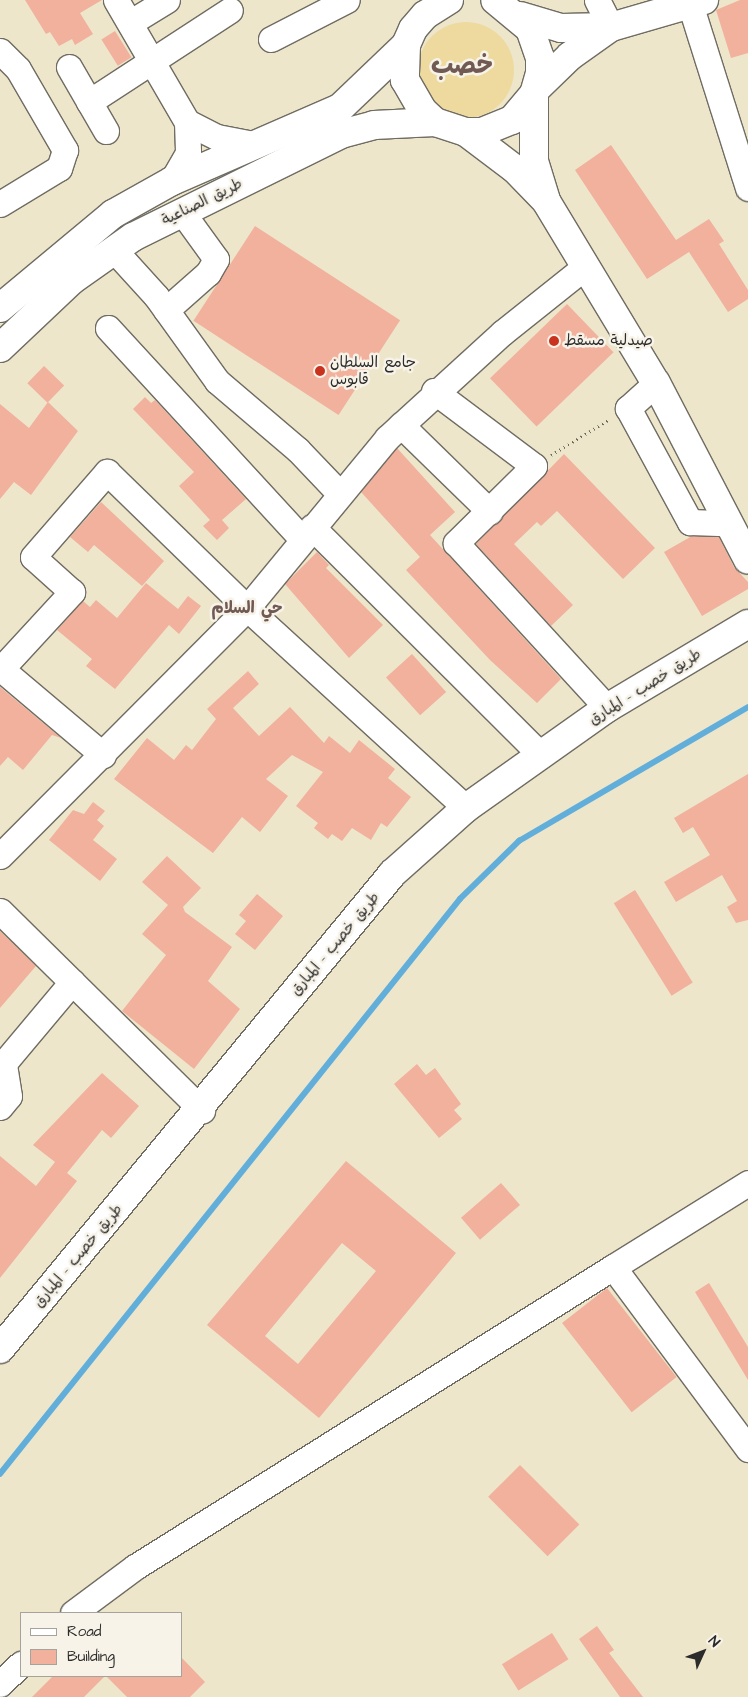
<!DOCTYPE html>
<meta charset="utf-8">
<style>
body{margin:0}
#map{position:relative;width:748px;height:1697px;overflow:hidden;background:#ede6ca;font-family:"Architects Daughter","Playpen Sans Arabic",sans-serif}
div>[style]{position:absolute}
.sand>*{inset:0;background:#eeda9e}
.round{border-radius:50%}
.stream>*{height:5.5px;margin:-2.75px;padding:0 2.75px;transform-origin:2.75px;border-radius:2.75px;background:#62aedb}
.building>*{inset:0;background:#f1b19d;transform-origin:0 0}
.path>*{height:3px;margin-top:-1.5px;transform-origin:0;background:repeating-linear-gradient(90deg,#6f6c63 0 1px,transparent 0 5px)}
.roads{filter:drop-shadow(1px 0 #6f6c63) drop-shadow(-1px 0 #6f6c63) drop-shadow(0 1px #6f6c63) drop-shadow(0 -1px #6f6c63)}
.minor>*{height:25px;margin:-12.5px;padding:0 12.5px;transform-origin:12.5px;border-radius:12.5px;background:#fff}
.major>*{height:28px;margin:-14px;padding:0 14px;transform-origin:14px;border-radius:14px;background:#fff}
.highway>*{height:28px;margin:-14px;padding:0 14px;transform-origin:14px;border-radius:14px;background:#fff}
.dots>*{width:14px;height:14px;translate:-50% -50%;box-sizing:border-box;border:2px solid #f7f3e8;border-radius:50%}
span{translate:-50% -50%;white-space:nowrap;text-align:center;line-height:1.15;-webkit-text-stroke:5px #f7f3e8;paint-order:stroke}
.street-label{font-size:15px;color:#2b2b2b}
.poi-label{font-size:15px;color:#2b2b2b}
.left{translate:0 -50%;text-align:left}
.neighbourhood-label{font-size:16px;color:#705a53;font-weight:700}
.town-label{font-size:25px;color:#705a53;font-weight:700}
.legend{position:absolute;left:20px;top:1612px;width:162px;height:65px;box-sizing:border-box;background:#f7f3e8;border:1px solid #a5a39c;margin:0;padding:6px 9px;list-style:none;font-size:15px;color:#2b2b2b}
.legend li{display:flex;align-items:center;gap:10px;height:25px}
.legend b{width:25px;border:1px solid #a5a39c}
.north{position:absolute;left:678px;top:1627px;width:50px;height:50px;-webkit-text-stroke:4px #f7f3e8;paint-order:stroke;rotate:47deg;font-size:14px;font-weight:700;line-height:20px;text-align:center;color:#2b2b2b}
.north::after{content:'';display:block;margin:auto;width:18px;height:22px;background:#2b2b2b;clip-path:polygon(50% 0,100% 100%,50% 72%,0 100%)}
</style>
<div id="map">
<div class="sand">
<div class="round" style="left:418px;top:22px;width:96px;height:96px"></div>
</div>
<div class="stream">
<div style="left:0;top:1474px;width:736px;rotate:-51.34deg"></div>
<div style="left:460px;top:899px;width:83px;rotate:-44.5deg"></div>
<div style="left:519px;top:841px;width:265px;rotate:-30.3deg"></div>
</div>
<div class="building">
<div style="clip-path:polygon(25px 0,102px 0,80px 13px,93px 34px,75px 45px,72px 39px,59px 46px,50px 32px,46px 34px)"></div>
<div style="clip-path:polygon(740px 0,748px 0,748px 53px,731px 58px,716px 10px)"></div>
<div style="left:115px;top:31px;width:31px;height:16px;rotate:58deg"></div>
<div style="clip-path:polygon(611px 145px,676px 240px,709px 219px,724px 241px,719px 244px,748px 290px,748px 299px,728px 312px,689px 252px,647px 279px,575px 170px)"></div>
<div style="left:255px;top:226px;width:173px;height:113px;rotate:33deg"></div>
<div style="left:567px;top:304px;width:67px;height:107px;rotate:46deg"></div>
<div style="left:44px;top:366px;width:28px;height:24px;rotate:44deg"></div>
<div style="clip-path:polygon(145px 397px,151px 403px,155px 400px,246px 499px,222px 520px,229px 528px,217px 540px,203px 526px,210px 520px,179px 486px,194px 472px,133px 409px)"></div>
<div style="clip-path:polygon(48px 402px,78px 431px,31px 495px,14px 482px,0 499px,0 404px,29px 428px)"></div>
<div style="clip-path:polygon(397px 448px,455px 512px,430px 535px,561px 679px,537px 703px,490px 660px,406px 570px,420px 557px,361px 492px)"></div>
<div style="clip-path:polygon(564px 454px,655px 548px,623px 579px,557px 511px,541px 526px,537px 522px,514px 544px,573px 605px,551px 626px,476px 544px)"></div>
<div style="clip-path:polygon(101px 502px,164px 561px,142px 586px,94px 545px,88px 552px,70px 537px)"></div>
<div style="clip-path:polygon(692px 536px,719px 537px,734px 567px,748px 582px,748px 589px,702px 616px,664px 552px)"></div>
<div style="clip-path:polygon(317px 552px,329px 565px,326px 568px,383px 625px,349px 658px,285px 584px)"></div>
<div style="clip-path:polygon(146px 583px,178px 609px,188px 596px,201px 606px,179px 634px,169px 625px,115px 689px,86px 666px,92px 659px,57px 630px,83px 601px,90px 607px,96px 600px,117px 618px)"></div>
<div style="left:412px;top:654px;width:51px;height:35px;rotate:48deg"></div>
<div style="clip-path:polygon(248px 671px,259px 684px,233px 708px,259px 736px,290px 707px,324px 743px,329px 736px,350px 753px,359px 740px,395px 769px,388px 778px,411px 797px,387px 827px,381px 823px,371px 840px,352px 828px,342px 841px,332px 834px,328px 839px,314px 828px,318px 823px,296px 806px,323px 772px,292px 755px,266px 779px,288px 796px,260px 832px,242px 817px,213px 853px,114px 779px,147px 738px,174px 760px,186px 745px,192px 750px,216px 719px,207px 709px)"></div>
<div style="clip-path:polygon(0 687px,61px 738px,52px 735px,23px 770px,8px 757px,0 766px)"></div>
<div style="clip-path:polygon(748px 774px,748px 920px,736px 923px,727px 907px,737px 901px,722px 875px,676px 902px,664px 882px,710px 855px,693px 827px,683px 833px,674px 818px)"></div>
<div style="clip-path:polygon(93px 802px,105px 811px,97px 820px,104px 826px,93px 840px,117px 859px,100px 881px,49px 840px,73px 810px,84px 814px)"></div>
<div style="clip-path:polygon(167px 856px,201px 888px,183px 907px,185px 912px,232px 947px,208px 981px,240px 1009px,194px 1069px,122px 1011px,166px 955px,142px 934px,168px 905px,142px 882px)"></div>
<div style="left:635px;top:890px;width:109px;height:25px;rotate:58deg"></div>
<div style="clip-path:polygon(257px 894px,283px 916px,255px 950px,235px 934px,246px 921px,239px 915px)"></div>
<div style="clip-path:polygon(0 931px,36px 966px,0 1008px)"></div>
<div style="clip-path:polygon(417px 1064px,426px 1075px,435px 1068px,461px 1104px,454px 1110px,462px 1119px,439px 1138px,394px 1084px)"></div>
<div style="clip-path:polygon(102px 1073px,139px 1106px,111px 1138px,102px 1130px,67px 1173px,77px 1181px,0 1278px,0 1156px,36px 1186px,55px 1162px,33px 1145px)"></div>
<div style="clip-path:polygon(evenodd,346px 1161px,456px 1253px,319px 1418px,207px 1325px,346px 1161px,342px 1243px,376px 1271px,298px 1364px,265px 1336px,342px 1243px)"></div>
<div style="left:501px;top:1183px;width:29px;height:53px;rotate:49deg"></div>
<div style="clip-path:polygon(709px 1283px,748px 1347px,748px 1380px,695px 1292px)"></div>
<div style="left:607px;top:1288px;width:113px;height:57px;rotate:52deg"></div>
<div style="left:520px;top:1465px;width:84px;height:45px;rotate:45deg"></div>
<div style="clip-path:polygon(597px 1626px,614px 1650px,609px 1653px,643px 1697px,620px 1697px,579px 1639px)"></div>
<div style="left:552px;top:1633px;width:31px;height:59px;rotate:58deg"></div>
<div style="clip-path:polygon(181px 1657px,205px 1682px,190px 1697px,127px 1697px,106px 1676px,181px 1676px)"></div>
<div style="clip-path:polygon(53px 1676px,105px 1676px,84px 1697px,32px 1697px)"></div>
</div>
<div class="path">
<div style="left:551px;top:455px;width:69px;rotate:-31.4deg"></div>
</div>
<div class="roads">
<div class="minor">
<div style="left:116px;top:0;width:141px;rotate:59.8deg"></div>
<div style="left:187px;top:122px;width:31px;rotate:88deg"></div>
<div style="left:188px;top:153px;width:32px;rotate:120deg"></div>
<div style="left:597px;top:0;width:30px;rotate:63deg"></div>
<div style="left:690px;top:4px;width:193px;rotate:72.5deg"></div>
<div style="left:131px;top:22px;width:42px;rotate:-31.4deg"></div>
<div style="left:271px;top:39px;width:85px;rotate:-27.2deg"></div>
<div style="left:0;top:51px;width:25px;rotate:45deg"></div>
<div style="left:18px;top:69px;width:94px;rotate:59.9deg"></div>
<div style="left:65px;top:150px;width:19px;rotate:108deg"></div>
<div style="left:59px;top:168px;width:69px;rotate:148.6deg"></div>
<div style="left:69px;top:67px;width:74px;rotate:60deg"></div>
<div style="left:89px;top:102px;width:168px;rotate:-33.1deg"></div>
<div style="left:187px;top:122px;width:34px;rotate:27deg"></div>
<div style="left:217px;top:137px;width:37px;rotate:11deg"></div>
<div style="left:115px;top:251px;width:61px;rotate:47.7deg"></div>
<div style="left:156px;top:296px;width:105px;rotate:54.3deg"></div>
<div style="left:217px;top:381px;width:106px;rotate:40.4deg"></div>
<div style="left:298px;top:450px;width:59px;rotate:46.4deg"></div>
<div style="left:166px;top:310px;width:56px;rotate:-41.4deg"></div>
<div style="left:208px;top:273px;width:16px;rotate:-60deg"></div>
<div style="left:216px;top:259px;width:58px;rotate:-125.9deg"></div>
<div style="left:108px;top:328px;width:287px;rotate:47.4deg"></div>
<div style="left:656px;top:383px;width:38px;rotate:138deg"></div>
<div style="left:628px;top:408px;width:130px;rotate:61.5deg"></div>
<div style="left:690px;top:522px;width:35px;rotate:2deg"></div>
<div style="left:434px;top:391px;width:125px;rotate:36.9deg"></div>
<div style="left:534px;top:466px;width:110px;rotate:135.4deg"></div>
<div style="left:456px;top:543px;width:224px;rotate:47.5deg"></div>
<div style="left:401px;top:425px;width:124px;rotate:44.3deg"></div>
<div style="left:312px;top:527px;width:323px;rotate:44.9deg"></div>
<div style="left:0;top:668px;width:135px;rotate:40.2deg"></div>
<div style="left:1px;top:669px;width:105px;rotate:-47.3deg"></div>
<div style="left:72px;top:592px;width:52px;rotate:-138.1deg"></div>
<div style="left:33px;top:557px;width:113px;rotate:-49deg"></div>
<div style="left:107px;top:472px;width:195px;rotate:44.2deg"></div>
<div style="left:247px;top:608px;width:297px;rotate:42.4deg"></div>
<div style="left:0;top:856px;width:350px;rotate:-45.1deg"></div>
<div style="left:247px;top:608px;width:220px;rotate:-50.5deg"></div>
<div style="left:387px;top:438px;width:156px;rotate:-42.4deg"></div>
<div style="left:502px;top:333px;width:107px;rotate:-38.6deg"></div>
<div style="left:0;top:911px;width:284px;rotate:44.6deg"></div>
<div style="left:0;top:1107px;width:14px;rotate:-51deg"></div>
<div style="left:9px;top:1096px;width:33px;rotate:-99deg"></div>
<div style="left:4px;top:1063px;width:106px;rotate:-50deg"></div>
<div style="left:748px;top:1183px;width:159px;rotate:148.1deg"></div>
<div style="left:613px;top:1267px;width:227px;rotate:53.4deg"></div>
<div style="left:73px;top:1613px;width:77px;rotate:-36.6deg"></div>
<div style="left:135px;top:1567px;width:564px;rotate:-32.11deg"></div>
<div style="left:0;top:1684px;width:29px;rotate:-44deg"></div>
</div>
<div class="major">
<div style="left:520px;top:16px;width:43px;rotate:16.3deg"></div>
<div style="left:561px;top:28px;width:50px;rotate:-1.1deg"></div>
<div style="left:611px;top:27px;width:97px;rotate:-16.2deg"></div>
<div style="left:536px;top:89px;width:47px;rotate:-44.1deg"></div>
<div style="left:570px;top:56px;width:50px;rotate:-35.3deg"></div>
<div style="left:534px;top:94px;width:67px;rotate:90deg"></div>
<div style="left:534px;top:161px;width:38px;rotate:73deg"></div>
<div style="left:466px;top:132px;width:61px;rotate:37.1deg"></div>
<div style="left:515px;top:169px;width:45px;rotate:45.9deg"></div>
<div style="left:546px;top:201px;width:213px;rotate:58.9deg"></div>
<div style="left:656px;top:383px;width:199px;rotate:62.5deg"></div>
<div style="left:0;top:1349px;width:617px;rotate:-50.46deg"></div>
<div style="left:393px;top:873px;width:98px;rotate:-41.7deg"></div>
<div style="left:466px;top:808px;width:173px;rotate:-35.3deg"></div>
<div style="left:607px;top:708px;width:164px;rotate:-30.8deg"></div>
</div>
<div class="highway">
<div style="left:449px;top:0;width:28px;rotate:148deg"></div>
<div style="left:425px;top:15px;width:18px;rotate:131deg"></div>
<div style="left:413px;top:29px;width:17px;rotate:114deg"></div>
<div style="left:406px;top:45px;width:35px;rotate:92deg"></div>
<div style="left:405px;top:80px;width:34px;rotate:60deg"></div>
<div style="left:422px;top:110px;width:18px;rotate:43deg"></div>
<div style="left:435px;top:122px;width:33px;rotate:18deg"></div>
<div style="left:466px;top:132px;width:16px"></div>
<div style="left:482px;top:132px;width:32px;rotate:-22deg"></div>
<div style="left:512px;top:120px;width:34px;rotate:-50deg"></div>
<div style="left:534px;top:94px;width:22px;rotate:-74deg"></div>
<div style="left:540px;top:73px;width:15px;rotate:-90deg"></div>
<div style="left:540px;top:58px;width:31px;rotate:-109deg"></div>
<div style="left:530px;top:29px;width:45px;rotate:-140.4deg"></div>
<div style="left:0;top:308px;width:147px;rotate:-39.8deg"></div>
<div style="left:113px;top:214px;width:68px;rotate:-29.2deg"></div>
<div style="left:172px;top:181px;width:183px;rotate:-23.5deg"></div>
<div style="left:340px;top:108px;width:91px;rotate:-43.7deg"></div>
<div style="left:0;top:348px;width:99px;rotate:-43.4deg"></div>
<div style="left:72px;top:280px;width:75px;rotate:-35.2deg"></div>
<div style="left:133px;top:237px;width:232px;rotate:-26.3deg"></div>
<div style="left:341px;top:134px;width:34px;rotate:-15deg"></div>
<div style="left:374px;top:125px;width:61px;rotate:-2.8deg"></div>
</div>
</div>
<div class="dots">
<div style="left:554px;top:341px;background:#c8321e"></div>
<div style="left:320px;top:371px;background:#c8321e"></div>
</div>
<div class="street-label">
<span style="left:202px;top:202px;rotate:-26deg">طريق الصناعية</span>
<span style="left:645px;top:687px;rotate:-32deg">طريق خصب - المبارق</span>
<span style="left:335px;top:944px;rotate:-50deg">طريق خصب - المبارق</span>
<span style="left:78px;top:1256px;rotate:-50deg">طريق خصب - المبارق</span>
</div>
<div class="poi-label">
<span class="left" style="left:564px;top:341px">صيدلية مسقط</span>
<span class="left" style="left:330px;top:371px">جامع السلطان<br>قابوس</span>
</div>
<div class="neighbourhood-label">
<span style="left:247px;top:608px">حي السلام</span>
</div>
<div class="town-label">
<span style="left:462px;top:66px">خصب</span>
</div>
<ul class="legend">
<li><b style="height:6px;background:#fff"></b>Road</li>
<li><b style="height:14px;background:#f1b19d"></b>Building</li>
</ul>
<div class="north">N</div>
</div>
